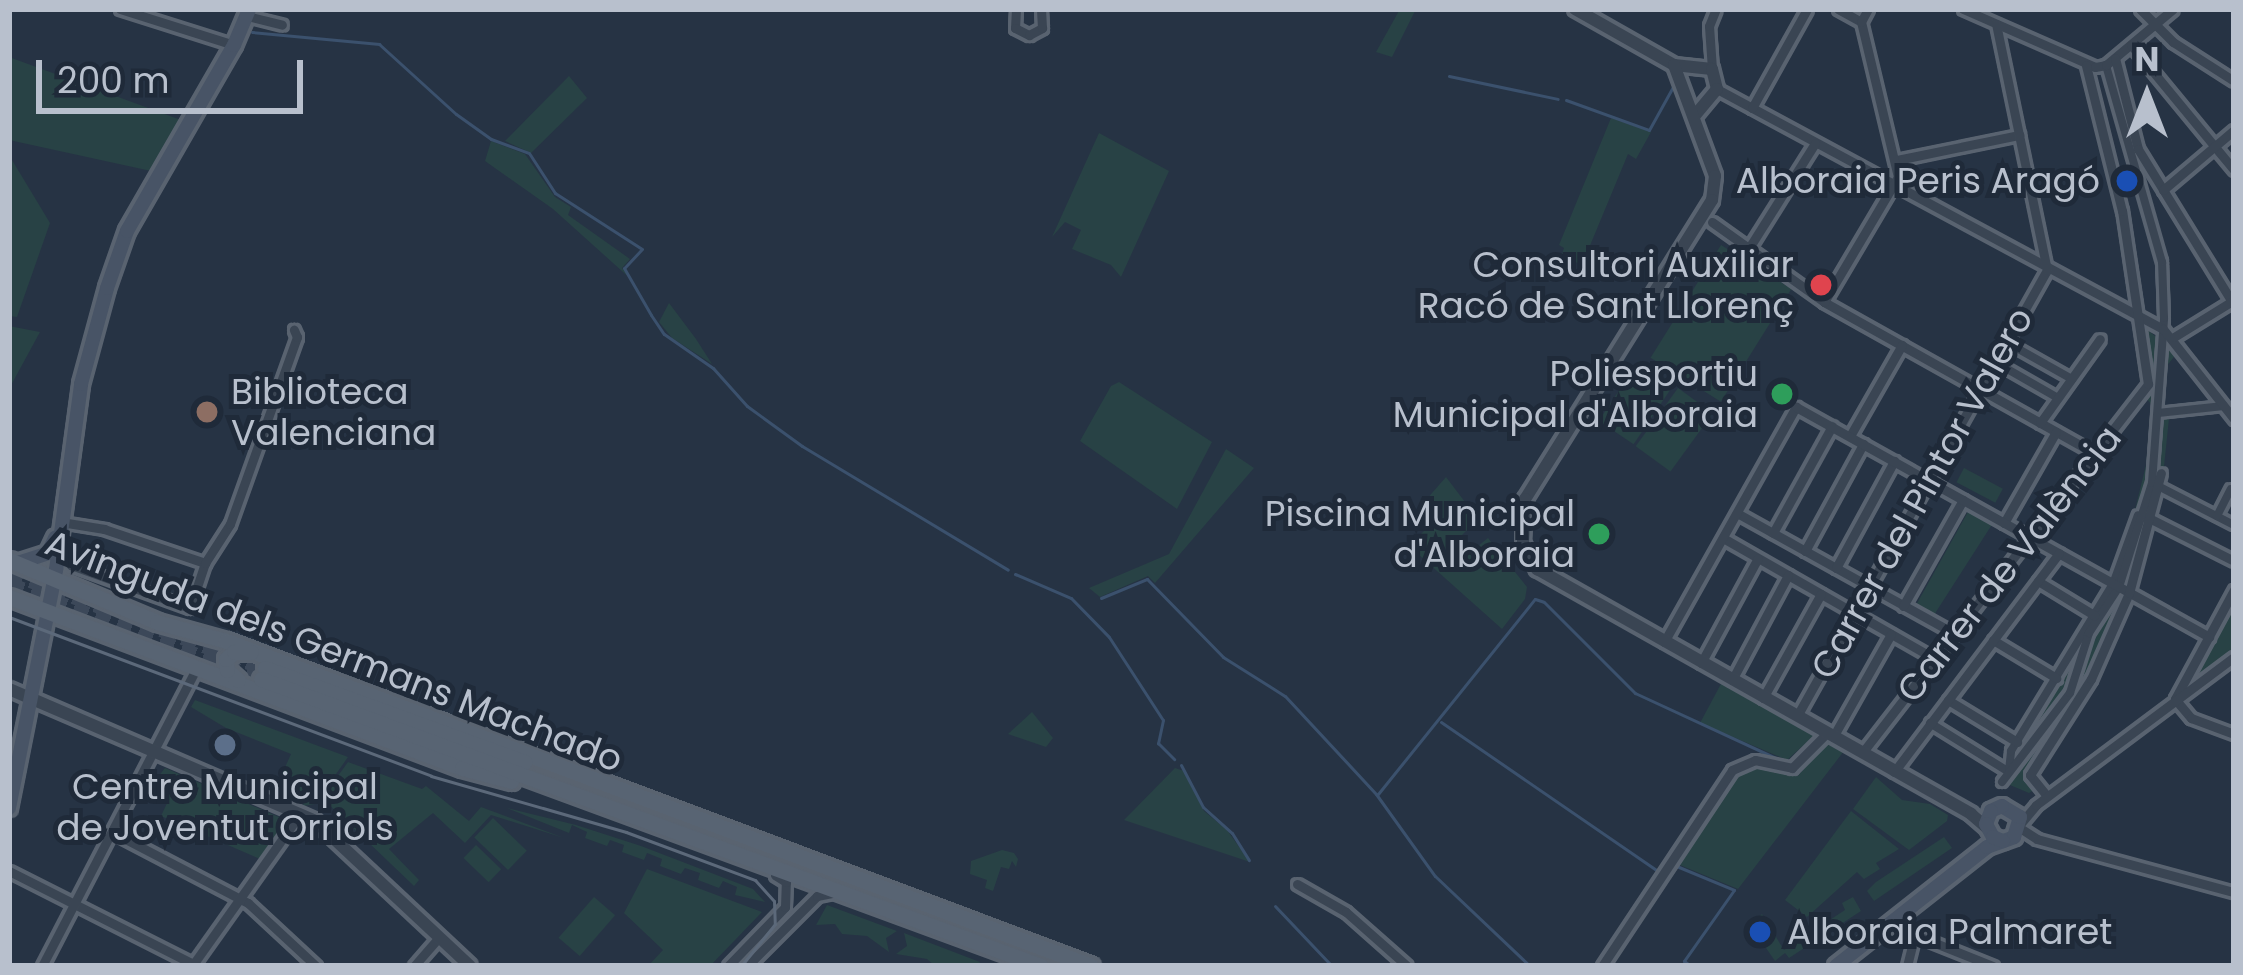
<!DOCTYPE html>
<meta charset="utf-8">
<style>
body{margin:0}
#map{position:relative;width:2243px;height:975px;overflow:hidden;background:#263344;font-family:Poppins,sans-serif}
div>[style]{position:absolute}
.green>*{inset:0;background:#284245;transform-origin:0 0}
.stream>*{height:3px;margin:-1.5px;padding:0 1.5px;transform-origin:1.5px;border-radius:1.5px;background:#3b516d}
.primary-tunnel>*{height:15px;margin-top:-7.5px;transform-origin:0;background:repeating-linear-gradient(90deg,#3c4859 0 15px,transparent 0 23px)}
.roads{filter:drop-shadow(3px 0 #596370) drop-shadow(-3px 0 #596370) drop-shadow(0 3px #596370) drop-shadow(0 -3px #596370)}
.pedestrian>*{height:8px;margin:-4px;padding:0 4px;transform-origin:4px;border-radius:4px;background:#3a4553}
.minor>*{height:9px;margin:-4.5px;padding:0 4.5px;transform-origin:4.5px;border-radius:4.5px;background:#3a4553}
.tertiary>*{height:12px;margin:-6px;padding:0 6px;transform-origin:6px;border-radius:6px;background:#3a4553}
.secondary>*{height:14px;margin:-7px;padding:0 7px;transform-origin:7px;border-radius:7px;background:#485466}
.primary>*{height:15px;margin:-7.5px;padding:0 7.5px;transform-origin:7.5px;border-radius:7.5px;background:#586473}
.tram>*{height:3px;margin:-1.5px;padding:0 1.5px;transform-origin:1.5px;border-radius:1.5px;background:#5c697a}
.dots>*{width:33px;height:33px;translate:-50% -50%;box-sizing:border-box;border:6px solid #1f2a39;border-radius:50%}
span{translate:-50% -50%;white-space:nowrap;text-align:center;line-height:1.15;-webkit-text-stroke:10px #1f2a39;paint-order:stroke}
.poi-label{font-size:36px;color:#b8c0cd}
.right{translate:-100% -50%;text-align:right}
.left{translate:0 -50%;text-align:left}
.street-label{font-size:36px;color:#b8c0cd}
.frame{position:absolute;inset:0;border:12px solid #b8c0cd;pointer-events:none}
.north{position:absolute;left:2087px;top:36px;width:120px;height:120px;-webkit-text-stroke:9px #1f2a39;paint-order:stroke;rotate:0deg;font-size:33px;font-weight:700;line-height:48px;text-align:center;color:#b8c0cd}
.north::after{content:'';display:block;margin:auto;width:42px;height:54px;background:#b8c0cd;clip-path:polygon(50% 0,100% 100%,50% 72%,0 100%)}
.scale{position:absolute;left:36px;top:60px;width:267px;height:54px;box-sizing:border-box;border:6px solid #b8c0cd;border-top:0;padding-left:15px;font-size:36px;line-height:42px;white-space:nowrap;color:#b8c0cd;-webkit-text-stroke:9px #1f2a39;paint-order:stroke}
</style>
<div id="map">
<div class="green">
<div style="clip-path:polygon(1400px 9px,1416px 9px,1392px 57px,1376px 52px)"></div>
<div style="clip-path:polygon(9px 57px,181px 120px,151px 171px,9px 140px)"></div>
<div style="clip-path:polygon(569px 76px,587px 98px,531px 153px,505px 141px)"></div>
<div style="clip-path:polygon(1611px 118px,1651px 132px,1636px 159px,1628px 154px,1589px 248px,1601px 249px,1592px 268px,1561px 257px,1564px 248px,1559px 245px)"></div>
<div style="clip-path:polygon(1099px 133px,1169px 171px,1121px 277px,1111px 265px,1072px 249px,1081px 230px,1065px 222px,1052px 237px)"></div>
<div style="clip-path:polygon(491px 141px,525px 154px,555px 197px,571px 207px,568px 215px,630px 259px,622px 268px,633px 281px,553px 209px,485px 161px)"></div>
<div style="clip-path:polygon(9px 155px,50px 223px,17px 317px,9px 316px)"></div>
<div style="left:1721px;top:245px;width:83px;height:133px;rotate:32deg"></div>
<div style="clip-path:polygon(669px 303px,696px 339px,712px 364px,672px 338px,659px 322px)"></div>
<div style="clip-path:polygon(9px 326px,40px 332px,9px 389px)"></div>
<div style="clip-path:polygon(2146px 329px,2177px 353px,2162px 372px,2161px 409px,2170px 409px,2163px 476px,2129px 583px,2081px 697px,2027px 774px,2037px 788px,2029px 793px,1998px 780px,2008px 751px,2111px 582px,2134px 514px,2146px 465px,2151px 404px,2144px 396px,2152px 368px)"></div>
<div style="left:1639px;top:361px;width:42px;height:72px;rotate:34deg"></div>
<div style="clip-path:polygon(1119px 382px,1212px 442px,1177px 509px,1080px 441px,1111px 386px)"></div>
<div style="left:1678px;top:388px;width:43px;height:72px;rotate:36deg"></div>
<div style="clip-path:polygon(1226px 449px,1254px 468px,1155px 583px,1148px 576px,1100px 597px,1089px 588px,1169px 554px)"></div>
<div style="left:1964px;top:468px;width:44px;height:16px;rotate:28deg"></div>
<div style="clip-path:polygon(1446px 477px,1478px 519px,1455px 542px,1468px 554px,1488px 538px,1527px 587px,1525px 599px,1502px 629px,1409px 546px,1433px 522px,1418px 509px)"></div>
<div style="clip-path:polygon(1969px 510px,1993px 523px,1934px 615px,1916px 605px)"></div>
<div style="clip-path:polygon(2234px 605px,2234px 650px,2201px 678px,2198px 664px)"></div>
<div style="clip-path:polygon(1722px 682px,1816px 734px,1787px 760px,1700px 723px)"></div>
<div style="clip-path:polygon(195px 700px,348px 757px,315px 804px,303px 806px,305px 794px,285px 782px,274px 792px,291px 754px,226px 728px,191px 707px)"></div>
<div style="clip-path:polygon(1032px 712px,1053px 738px,1046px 747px,1008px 734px)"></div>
<div style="clip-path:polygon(1823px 743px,1844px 751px,1738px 889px,1675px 863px,1745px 764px,1798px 776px)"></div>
<div style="clip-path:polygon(348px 762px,422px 789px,426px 786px,469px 821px,481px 807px,564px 838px,491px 815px,465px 843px,433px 813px,389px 849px,419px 880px,414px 886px,322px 798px)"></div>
<div style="clip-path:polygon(165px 768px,281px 818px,282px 826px,260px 859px,161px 816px,168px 801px,147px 791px)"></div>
<div style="clip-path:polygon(1175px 768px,1184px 771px,1204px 811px,1227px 830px,1250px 862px,1124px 820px)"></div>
<div style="clip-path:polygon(1876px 777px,1902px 800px,1930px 804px,1948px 815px,1947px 821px,1909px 850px,1853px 809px)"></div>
<div style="clip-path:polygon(507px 808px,576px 825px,641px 846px,753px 889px,765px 902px,735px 895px,737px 887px,723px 881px,719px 888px,698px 880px,700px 873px,685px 868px,681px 874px,660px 866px,662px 859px,647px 853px,644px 860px,622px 852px,624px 845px,610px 840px,607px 846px,585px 838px,587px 832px,572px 825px,569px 833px)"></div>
<div style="clip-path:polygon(1851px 811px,1899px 849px,1876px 863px,1880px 869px,1864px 879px,1857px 872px,1807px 917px,1785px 900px)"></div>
<div style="left:493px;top:818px;width:47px;height:27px;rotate:44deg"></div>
<div style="clip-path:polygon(1944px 837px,1952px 848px,1874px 901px,1867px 891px,1876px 882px)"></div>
<div style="left:476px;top:845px;width:35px;height:18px;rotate:44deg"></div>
<div style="clip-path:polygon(1002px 850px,1014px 853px,1018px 859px,1016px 867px,1012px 861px,1009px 869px,1001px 867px,993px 891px,985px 888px,987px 880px,970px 874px,971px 861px)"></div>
<div style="clip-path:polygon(647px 869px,762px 912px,710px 966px,648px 966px,663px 950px,624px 913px)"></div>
<div style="left:594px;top:897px;width:28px;height:54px;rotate:41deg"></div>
<div style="clip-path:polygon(1853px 897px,1861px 911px,1789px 958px,1785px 953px,1775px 961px,1750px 925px,1762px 914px,1784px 950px,1845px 910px,1842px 903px)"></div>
<div style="clip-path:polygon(827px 905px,897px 931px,886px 938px,889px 952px,867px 936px,842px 934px,835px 924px,816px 925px)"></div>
<div style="clip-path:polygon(904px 933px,980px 962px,978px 966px,935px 966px,927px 959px,896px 954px,907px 946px)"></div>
</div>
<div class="stream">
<div style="left:252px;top:32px;width:128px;rotate:5.4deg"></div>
<div style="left:379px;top:44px;width:104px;rotate:42.3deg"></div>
<div style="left:456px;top:114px;width:43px;rotate:35.5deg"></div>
<div style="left:491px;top:139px;width:40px;rotate:20.2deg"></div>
<div style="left:529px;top:153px;width:48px;rotate:57deg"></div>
<div style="left:555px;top:193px;width:103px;rotate:32.8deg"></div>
<div style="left:642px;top:249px;width:26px;rotate:133deg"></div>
<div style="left:624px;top:268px;width:54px;rotate:60.1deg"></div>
<div style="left:651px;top:315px;width:23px;rotate:56deg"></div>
<div style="left:664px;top:334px;width:60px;rotate:34.8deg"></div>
<div style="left:713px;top:368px;width:51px;rotate:48.2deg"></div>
<div style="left:747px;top:406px;width:68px;rotate:36deg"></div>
<div style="left:802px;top:446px;width:240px;rotate:31deg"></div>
<div style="left:1449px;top:76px;width:111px;rotate:11.9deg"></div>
<div style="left:1566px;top:100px;width:88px;rotate:19.9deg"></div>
<div style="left:1649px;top:130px;width:54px;rotate:-61deg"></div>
<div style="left:1015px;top:574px;width:61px;rotate:23.2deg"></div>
<div style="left:1071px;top:598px;width:54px;rotate:45.7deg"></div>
<div style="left:1109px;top:637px;width:99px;rotate:57deg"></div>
<div style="left:1163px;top:720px;width:24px;rotate:102deg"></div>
<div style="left:1158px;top:743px;width:23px;rotate:45deg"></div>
<div style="left:1101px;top:598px;width:50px;rotate:-22.4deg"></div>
<div style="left:1147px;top:579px;width:109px;rotate:45.7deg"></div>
<div style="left:1223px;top:657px;width:73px;rotate:32.2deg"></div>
<div style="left:1285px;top:696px;width:134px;rotate:47.1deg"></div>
<div style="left:1376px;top:794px;width:101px;rotate:54.3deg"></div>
<div style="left:1435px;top:876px;width:131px;rotate:43.5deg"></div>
<div style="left:1441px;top:722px;width:263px;rotate:34.5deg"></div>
<div style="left:1181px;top:765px;width:47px;rotate:62.4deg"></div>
<div style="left:1203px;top:807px;width:39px;rotate:42deg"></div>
<div style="left:1232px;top:833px;width:32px;rotate:58deg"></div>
<div style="left:1378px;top:794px;width:250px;rotate:-51.2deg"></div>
<div style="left:1535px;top:599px;width:9px;rotate:18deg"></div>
<div style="left:1544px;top:602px;width:129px;rotate:45deg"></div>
<div style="left:1635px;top:693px;width:164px;rotate:24.8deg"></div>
<div style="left:1674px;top:865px;width:65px;rotate:22.6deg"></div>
<div style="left:1734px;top:890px;width:87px;rotate:125.2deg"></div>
<div style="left:1684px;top:961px;width:9px;rotate:36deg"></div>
<div style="left:1275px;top:906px;width:83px;rotate:46.5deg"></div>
</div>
<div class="primary-tunnel">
<div style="left:9px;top:572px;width:114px;rotate:20.5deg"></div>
<div style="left:9px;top:584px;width:269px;rotate:20.7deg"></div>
<div style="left:161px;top:629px;width:111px;rotate:20.6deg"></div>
</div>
<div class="roads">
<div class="pedestrian">
<div style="left:2006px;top:342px;width:76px;rotate:29.3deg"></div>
<div style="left:1995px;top:362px;width:73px;rotate:29.7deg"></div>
<div style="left:2158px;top:413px;width:66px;rotate:-6.1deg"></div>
<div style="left:2160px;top:487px;width:83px;rotate:27.2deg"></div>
<div style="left:2217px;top:516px;width:30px;rotate:-63deg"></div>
<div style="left:1930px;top:723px;width:93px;rotate:31.8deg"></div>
<div style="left:2009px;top:771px;width:20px;rotate:-84deg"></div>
<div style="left:2011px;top:751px;width:196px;rotate:-58.6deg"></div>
<div style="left:2113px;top:584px;width:73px;rotate:-70.1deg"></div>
<div style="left:2002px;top:782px;width:112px;rotate:-52.6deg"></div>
<div style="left:2070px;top:693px;width:63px;rotate:-72.4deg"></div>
<div style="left:2089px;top:633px;width:55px;rotate:-56.9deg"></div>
<div style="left:2119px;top:587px;width:109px;rotate:-72.4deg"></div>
<div style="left:2152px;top:483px;width:165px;rotate:-85.8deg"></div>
<div style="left:2164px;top:318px;width:56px;rotate:-92deg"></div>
<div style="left:2162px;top:262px;width:205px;rotate:-105.9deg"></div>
</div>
<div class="minor">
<div style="left:120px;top:9px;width:120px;rotate:17.5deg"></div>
<div style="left:1016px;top:9px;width:19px;rotate:93deg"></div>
<div style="left:1015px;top:28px;width:16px;rotate:27deg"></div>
<div style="left:1029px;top:35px;width:15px;rotate:-28deg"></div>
<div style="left:1042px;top:28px;width:19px;rotate:-93deg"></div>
<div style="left:1838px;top:9px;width:26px;rotate:29deg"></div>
<div style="left:1963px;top:9px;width:144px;rotate:23.7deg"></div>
<div style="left:2095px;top:67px;width:11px;rotate:-10deg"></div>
<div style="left:2106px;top:65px;width:87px;rotate:-39.9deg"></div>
<div style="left:2140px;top:9px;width:47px;rotate:45deg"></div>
<div style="left:2173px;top:42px;width:72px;rotate:32.6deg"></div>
<div style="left:247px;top:16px;width:36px;rotate:14deg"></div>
<div style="left:2131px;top:45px;width:162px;rotate:50.5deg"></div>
<div style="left:2115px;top:58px;width:94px;rotate:75.8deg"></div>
<div style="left:2138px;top:149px;width:183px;rotate:58.4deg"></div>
<div style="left:1712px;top:69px;width:43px;rotate:-94deg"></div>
<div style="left:1709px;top:26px;width:18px;rotate:-68deg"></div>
<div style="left:1717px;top:89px;width:506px;rotate:28.29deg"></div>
<div style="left:2163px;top:329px;width:115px;rotate:51.7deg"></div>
<div style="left:1752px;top:108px;width:113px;rotate:-60.9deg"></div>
<div style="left:1897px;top:160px;width:125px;rotate:-11.6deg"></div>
<div style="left:2163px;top:190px;width:93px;rotate:-40.2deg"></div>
<div style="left:1712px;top:222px;width:138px;rotate:35.5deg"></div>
<div style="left:1824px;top:302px;width:309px;rotate:29.2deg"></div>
<div style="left:1749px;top:248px;width:124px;rotate:-57.8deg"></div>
<div style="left:1824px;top:302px;width:145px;rotate:-59.4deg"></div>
<div style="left:1898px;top:177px;width:159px;rotate:-103.4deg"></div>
<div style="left:1861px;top:22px;width:15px;rotate:-62deg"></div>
<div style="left:2174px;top:337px;width:70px;rotate:-31.7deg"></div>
<div style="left:2040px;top:423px;width:103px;rotate:-54.5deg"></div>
<div style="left:1850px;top:436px;width:105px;rotate:-60.3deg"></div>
<div style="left:1737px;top:513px;width:249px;rotate:29deg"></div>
<div style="left:2147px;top:517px;width:97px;rotate:26.8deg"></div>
<div style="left:61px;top:522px;width:44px;rotate:9.2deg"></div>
<div style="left:104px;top:529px;width:107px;rotate:18.6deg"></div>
<div style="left:2004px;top:523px;width:105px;rotate:-60.3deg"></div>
<div style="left:1773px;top:533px;width:122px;rotate:-61.1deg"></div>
<div style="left:1723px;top:538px;width:244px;rotate:29.7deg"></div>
<div style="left:57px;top:550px;width:21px;rotate:47deg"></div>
<div style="left:71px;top:565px;width:127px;rotate:19.9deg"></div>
<div style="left:190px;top:608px;width:47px;rotate:-71.6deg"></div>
<div style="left:205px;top:563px;width:46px;rotate:-57.3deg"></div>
<div style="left:230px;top:524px;width:199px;rotate:-70.3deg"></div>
<div style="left:297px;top:337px;width:8px;rotate:-113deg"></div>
<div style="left:1805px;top:551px;width:122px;rotate:-61.5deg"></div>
<div style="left:1836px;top:568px;width:122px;rotate:-61.5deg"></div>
<div style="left:2038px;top:581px;width:66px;rotate:31.3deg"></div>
<div style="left:1903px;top:606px;width:122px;rotate:-60.5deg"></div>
<div style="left:1993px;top:640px;width:74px;rotate:31.1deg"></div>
<div style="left:1664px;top:642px;width:270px;rotate:-60.7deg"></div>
<div style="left:1796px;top:407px;width:473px;rotate:29.1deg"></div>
<div style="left:1701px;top:663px;width:119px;rotate:-61.5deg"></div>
<div style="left:1732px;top:680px;width:119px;rotate:-61.9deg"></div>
<div style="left:1763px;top:698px;width:119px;rotate:-60.9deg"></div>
<div style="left:2175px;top:699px;width:124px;rotate:-61.6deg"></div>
<div style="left:2175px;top:699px;width:25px;rotate:50deg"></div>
<div style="left:2191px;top:718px;width:46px;rotate:20.4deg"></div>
<div style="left:1948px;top:700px;width:81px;rotate:31.3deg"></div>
<div style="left:1797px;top:716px;width:511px;rotate:-60.73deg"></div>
<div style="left:2047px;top:270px;width:251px;rotate:-101.7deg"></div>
<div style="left:1833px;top:737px;width:118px;rotate:-60.6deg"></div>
<div style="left:1862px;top:753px;width:467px;rotate:-52.2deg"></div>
<div style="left:2148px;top:384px;width:175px;rotate:-98.5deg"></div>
<div style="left:2122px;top:211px;width:150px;rotate:-103.9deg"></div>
<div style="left:1894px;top:772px;width:274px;rotate:-53deg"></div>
<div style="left:2047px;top:796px;width:27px;rotate:-129deg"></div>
<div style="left:2030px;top:775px;width:114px;rotate:-57.6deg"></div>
<div style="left:2091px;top:679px;width:94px;rotate:-66.2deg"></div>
<div style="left:2129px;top:593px;width:124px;rotate:-75.1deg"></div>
<div style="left:2021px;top:823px;width:23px;rotate:-50deg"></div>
<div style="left:2036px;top:805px;width:247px;rotate:-36.8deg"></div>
<div style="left:2020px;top:828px;width:20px;rotate:33deg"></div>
<div style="left:2037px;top:839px;width:204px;rotate:15.1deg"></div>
<div style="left:114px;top:833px;width:151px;rotate:27.6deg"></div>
<div style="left:248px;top:903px;width:93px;rotate:42.8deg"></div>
<div style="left:9px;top:871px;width:211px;rotate:26.8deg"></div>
<div style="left:1297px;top:884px;width:56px;rotate:29.7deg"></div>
<div style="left:1346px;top:912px;width:81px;rotate:41.5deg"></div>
<div style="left:1895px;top:920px;width:25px;rotate:37deg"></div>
<div style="left:1915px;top:935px;width:84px;rotate:21.7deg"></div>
<div style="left:42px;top:966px;width:337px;rotate:-62.6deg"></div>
<div style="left:192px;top:966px;width:186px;rotate:-54.6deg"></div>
<div style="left:414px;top:966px;width:38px;rotate:-49deg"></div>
<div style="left:728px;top:966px;width:82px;rotate:-46deg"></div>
<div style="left:785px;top:907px;width:25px;rotate:-88deg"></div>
<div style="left:786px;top:882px;width:13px;rotate:-148deg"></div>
<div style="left:747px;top:966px;width:99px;rotate:-45deg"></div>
<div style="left:817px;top:896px;width:15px;rotate:-11deg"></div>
<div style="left:1602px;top:966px;width:235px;rotate:-56.4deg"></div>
<div style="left:1732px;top:770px;width:25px;rotate:-23deg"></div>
<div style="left:1755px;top:760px;width:38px;rotate:12deg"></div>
<div style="left:1792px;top:768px;width:49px;rotate:-45deg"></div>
<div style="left:1907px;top:966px;width:32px;rotate:-76deg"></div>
</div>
<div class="tertiary">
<div style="left:1575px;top:9px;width:114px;rotate:29.5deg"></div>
<div style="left:1674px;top:65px;width:38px;rotate:6deg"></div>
<div style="left:1712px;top:69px;width:21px;rotate:76deg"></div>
<div style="left:1717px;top:89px;width:33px;rotate:130deg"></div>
<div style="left:1674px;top:65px;width:118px;rotate:69.7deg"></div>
<div style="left:1715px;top:176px;width:24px;rotate:97deg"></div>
<div style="left:1712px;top:200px;width:353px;rotate:122deg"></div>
<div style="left:1525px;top:499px;width:44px;rotate:92.6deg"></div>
<div style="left:1523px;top:543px;width:30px;rotate:62deg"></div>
<div style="left:1537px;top:569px;width:498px;rotate:29.4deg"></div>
<div style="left:1971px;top:814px;width:21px;rotate:41deg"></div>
<div style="left:9px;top:689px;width:333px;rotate:23.3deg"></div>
<div style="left:315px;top:821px;width:212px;rotate:43.1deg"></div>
</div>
<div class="secondary">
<div style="left:18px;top:563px;width:32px;rotate:-18deg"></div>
<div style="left:48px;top:553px;width:17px;rotate:-65deg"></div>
<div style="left:9px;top:808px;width:243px;rotate:-78.8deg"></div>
<div style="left:56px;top:570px;width:188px;rotate:-82.3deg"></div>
<div style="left:81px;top:384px;width:99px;rotate:-74.8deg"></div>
<div style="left:107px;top:288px;width:60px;rotate:-70.7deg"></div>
<div style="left:127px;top:231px;width:215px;rotate:-60.1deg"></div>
<div style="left:234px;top:45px;width:39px;rotate:-67deg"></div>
<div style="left:1836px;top:966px;width:192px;rotate:-38.2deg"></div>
<div style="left:1987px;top:847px;width:29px;rotate:-20deg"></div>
<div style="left:2014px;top:837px;width:21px;rotate:-73deg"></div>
<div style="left:2020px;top:817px;width:21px;rotate:-149deg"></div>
<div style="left:2002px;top:806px;width:12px;rotate:156deg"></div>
<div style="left:1991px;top:811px;width:14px;rotate:111deg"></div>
<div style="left:1986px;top:824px;width:15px;rotate:62deg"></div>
<div style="left:1993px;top:837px;width:11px;rotate:22deg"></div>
</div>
<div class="primary">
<div style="left:9px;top:560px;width:160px;rotate:22.7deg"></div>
<div style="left:157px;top:622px;width:72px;rotate:15.4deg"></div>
<div style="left:226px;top:641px;width:924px;rotate:20.59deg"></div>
<div style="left:9px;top:597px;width:484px;rotate:20.7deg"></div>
<div style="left:462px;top:768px;width:51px;rotate:14.9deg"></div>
<div style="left:265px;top:668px;width:276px;rotate:19.9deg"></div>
<div style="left:261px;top:679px;width:831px;rotate:20.2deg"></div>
<div style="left:238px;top:680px;width:15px;rotate:-138deg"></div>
<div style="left:227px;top:670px;width:11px;rotate:-95deg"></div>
<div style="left:226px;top:659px;width:11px;rotate:-41deg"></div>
<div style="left:234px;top:652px;width:17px"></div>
</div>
</div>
<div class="tram">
<div style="left:9px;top:617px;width:451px;rotate:20.6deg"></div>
<div style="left:431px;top:776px;width:203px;rotate:16deg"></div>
<div style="left:626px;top:832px;width:138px;rotate:20.4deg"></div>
<div style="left:755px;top:880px;width:28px;rotate:48deg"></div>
<div style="left:774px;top:901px;width:23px;rotate:88deg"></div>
<div style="left:775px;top:924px;width:54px;rotate:129deg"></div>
</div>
<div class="dots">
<div style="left:2127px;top:181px;background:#1a4fb4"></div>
<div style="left:1821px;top:285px;background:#e0444e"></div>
<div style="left:1782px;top:394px;background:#2e9e5b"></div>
<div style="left:207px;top:412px;background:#8d6e63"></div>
<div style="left:1599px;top:534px;background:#2e9e5b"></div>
<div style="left:225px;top:745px;background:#5c6f8a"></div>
<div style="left:1760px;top:932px;background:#1a4fb4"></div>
</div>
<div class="poi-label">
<span class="right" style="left:2100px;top:181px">Alboraia Peris Aragó</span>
<span class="right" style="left:1794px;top:285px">Consultori Auxiliar<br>Racó de Sant Llorenç</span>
<span class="right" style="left:1758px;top:394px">Poliesportiu<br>Municipal d'Alboraia</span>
<span class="left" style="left:231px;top:412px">Biblioteca<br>Valenciana</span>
<span class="right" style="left:1575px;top:534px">Piscina Municipal<br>d'Alboraia</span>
<span style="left:225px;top:807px">Centre Municipal<br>de Joventut Orriols</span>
<span class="left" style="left:1787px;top:932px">Alboraia Palmaret</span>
</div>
<div class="street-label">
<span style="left:1922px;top:493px;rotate:-61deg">Carrer del Pintor Valero</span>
<span style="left:2009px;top:564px;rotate:-52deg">Carrer de València</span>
<span style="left:334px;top:651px;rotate:21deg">Avinguda dels Germans Machado</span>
</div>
<div class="frame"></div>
<div class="north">N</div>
<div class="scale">200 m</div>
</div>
